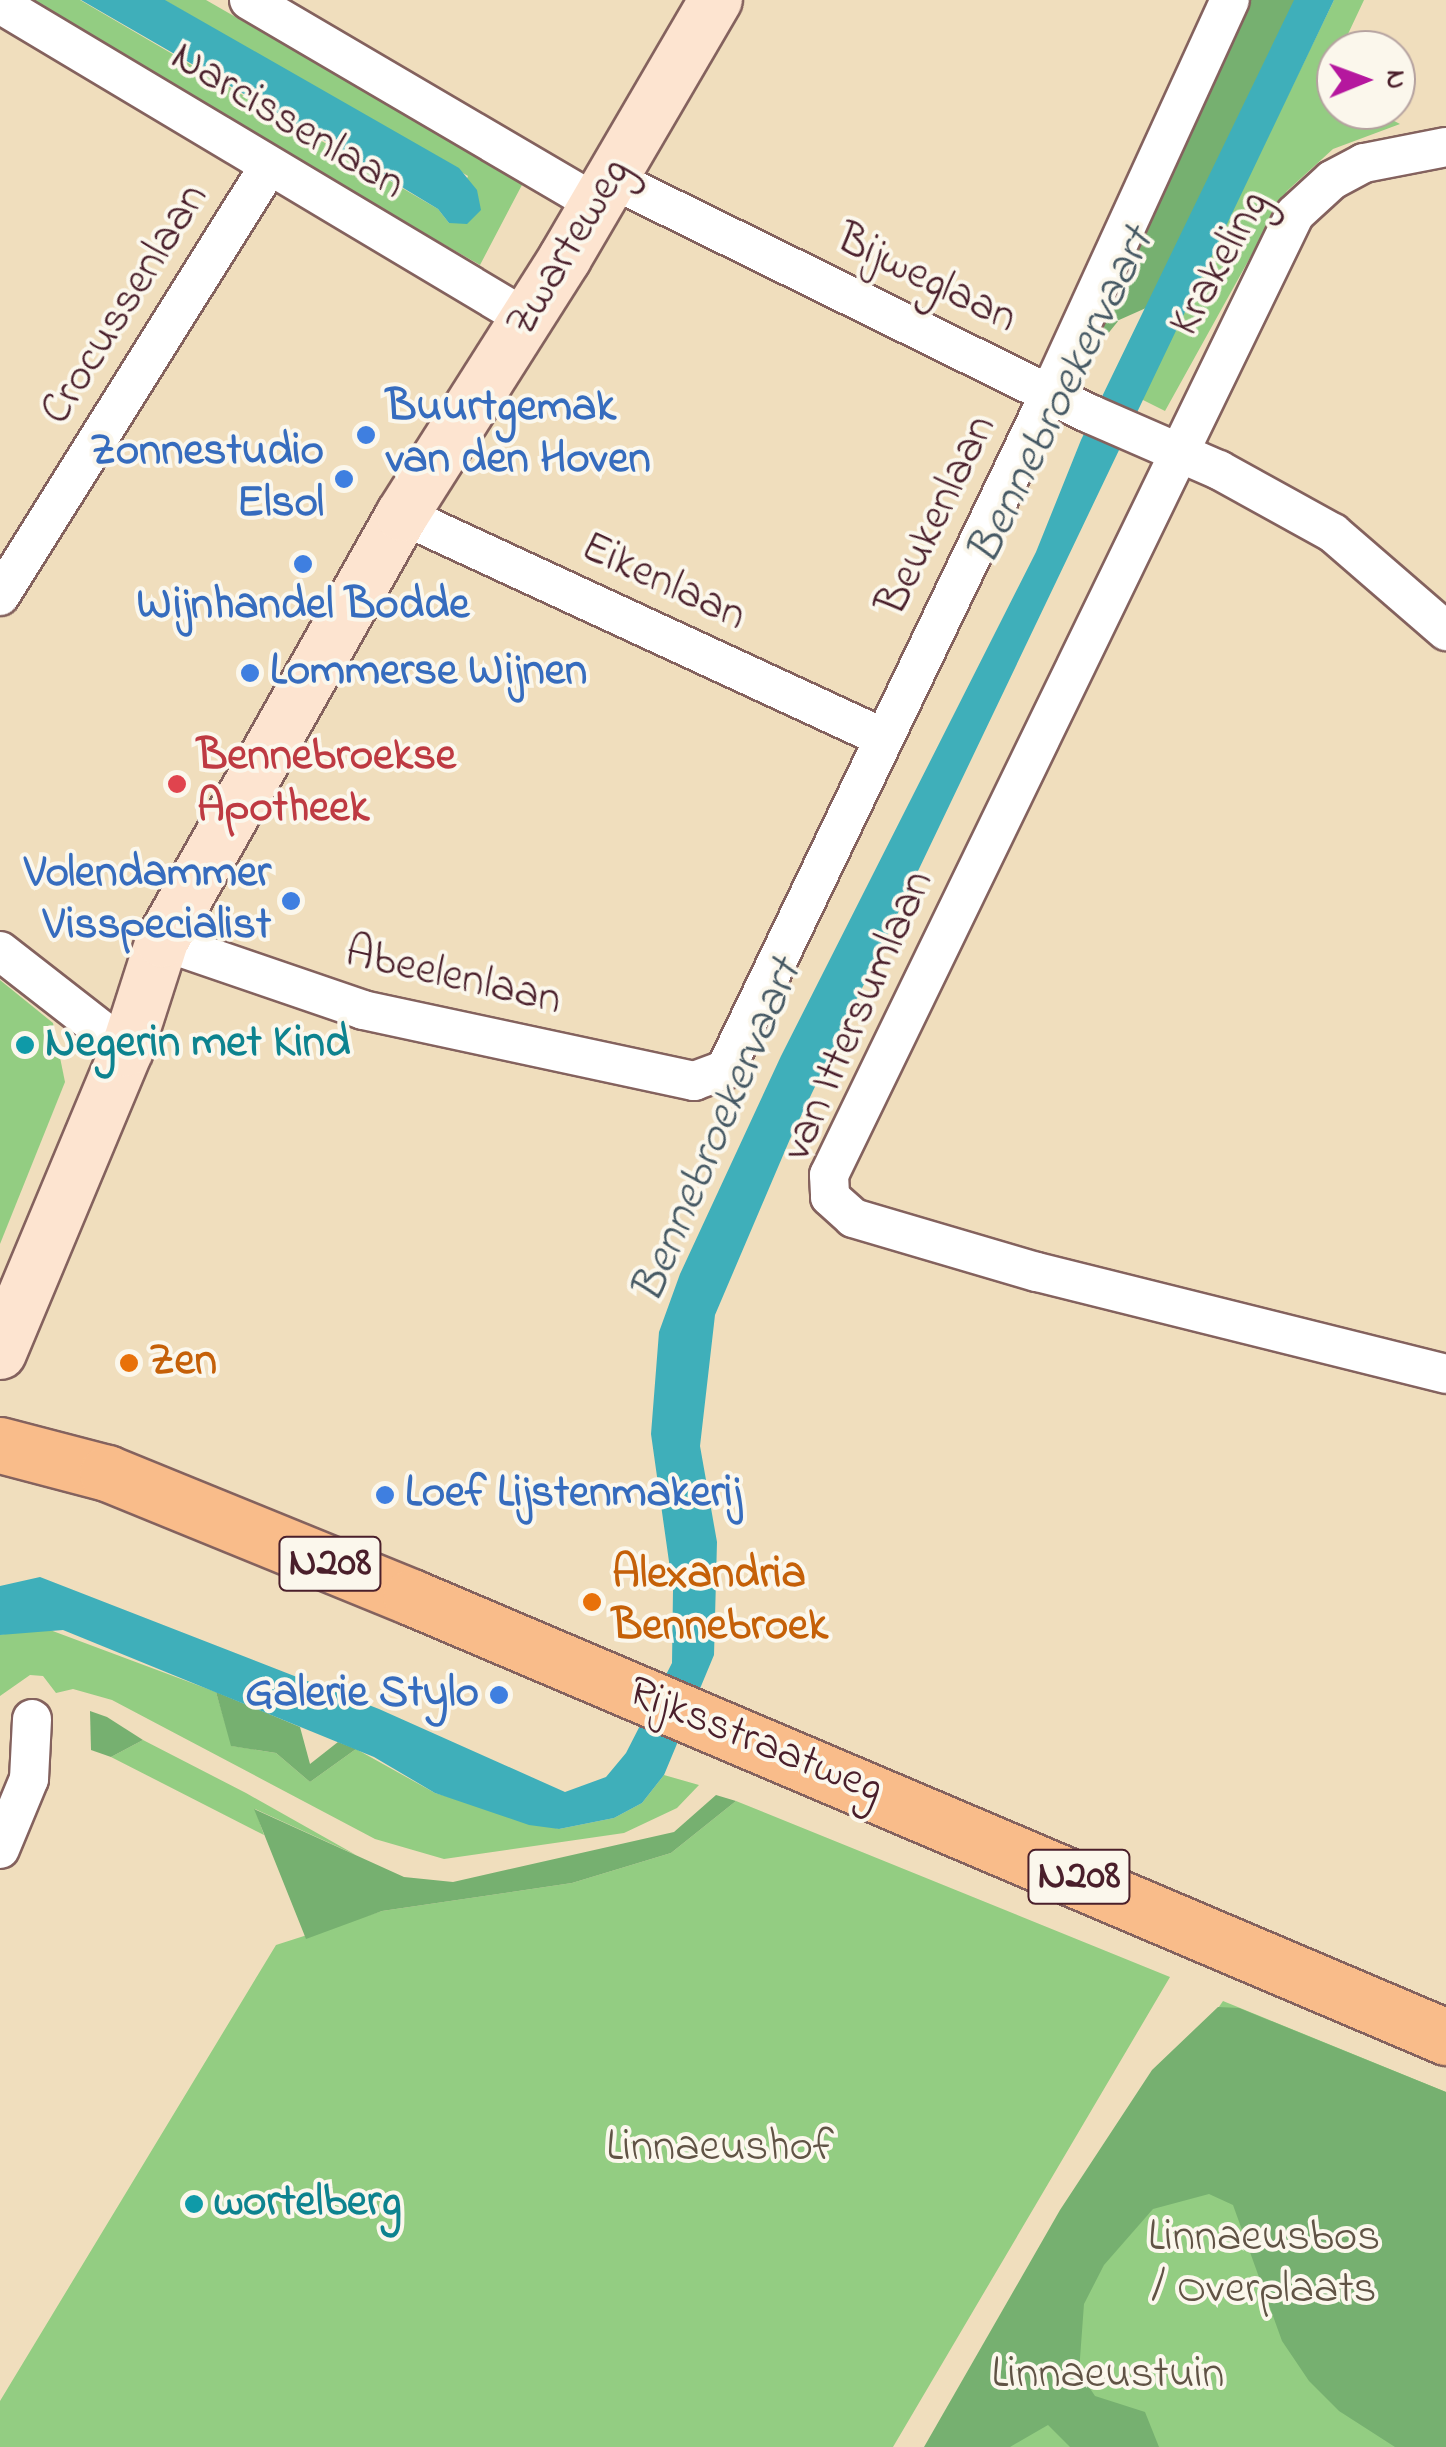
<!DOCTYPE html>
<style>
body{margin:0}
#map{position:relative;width:1446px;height:2447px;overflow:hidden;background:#f0debd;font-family:"Indie Flower",sans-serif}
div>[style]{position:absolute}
.green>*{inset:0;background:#93cd82}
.forest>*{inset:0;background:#76b070}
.water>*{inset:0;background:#3fafba}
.roads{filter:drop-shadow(2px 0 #84625e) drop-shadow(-2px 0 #84625e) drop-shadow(0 2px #84625e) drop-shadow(0 -2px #84625e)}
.minor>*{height:38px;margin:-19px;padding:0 19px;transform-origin:19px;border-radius:19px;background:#fff}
.secondary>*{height:52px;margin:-26px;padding:0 26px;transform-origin:26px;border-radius:26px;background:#fde4d0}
.primary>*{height:55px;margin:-27.5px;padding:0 27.5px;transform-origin:27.5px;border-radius:27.5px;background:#f9bc8a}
.dots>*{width:28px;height:28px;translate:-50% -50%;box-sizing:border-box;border:5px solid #fbf7ec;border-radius:50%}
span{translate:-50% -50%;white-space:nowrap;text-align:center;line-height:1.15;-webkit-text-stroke:8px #fbf7ec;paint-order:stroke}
.shield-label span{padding:2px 8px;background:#fbf7ec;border:2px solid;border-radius:8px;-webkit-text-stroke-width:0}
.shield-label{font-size:42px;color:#4a1f2b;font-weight:700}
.street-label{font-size:45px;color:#4a1f2b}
.shop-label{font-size:45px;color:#366cbe;font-weight:700}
.left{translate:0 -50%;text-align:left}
.right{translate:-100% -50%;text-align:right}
.health-label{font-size:45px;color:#be3a42;font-weight:700}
.culture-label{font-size:45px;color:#0d838f;font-weight:700}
.food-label{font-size:45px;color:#c56008;font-weight:700}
.park-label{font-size:45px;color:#605345}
.water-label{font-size:48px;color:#465964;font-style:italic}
.north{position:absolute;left:1316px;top:30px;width:100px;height:100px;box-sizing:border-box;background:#fbf7ec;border:2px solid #b4a19f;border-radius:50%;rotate:89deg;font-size:28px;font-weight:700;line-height:40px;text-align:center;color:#4a1f2b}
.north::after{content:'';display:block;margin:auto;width:35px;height:45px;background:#b5179e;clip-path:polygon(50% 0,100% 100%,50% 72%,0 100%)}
</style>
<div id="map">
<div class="green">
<div style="clip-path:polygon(14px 0,80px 0,438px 209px,449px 223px,468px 176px,164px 0,206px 0,523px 183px,480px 265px)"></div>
<div style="clip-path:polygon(1334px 0,1364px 0,1324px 85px,1336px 91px,1336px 110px,1373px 110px,1400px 124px,1333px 149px,1287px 191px,1165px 411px,1141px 399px)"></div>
<div style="clip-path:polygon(0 980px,53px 1023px,65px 1082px,0 1244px)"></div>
<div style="clip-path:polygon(42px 1627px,216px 1692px,232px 1746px,276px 1753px,310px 1782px,356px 1749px,435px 1793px,559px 1829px,614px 1818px,642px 1803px,664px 1775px,699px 1785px,677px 1808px,624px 1833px,444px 1859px,375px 1839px,112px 1700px,73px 1689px,56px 1693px,43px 1676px,30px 1675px,0 1696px,0 1635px)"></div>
<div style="clip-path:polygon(143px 1740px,246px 1793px,356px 1855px,255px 1809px,264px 1835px,111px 1757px)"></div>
<div style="clip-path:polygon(736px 1801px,1170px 1977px,893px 2447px,0 2447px,0 2401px,276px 1945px,382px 1911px,572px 1883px,671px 1853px)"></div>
<div style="clip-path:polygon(1223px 2001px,1446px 2092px,1446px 2447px,936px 2447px,1119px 2153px)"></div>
</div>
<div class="forest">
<div style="clip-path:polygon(1251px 0,1295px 0,1146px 308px,1119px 320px,1089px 357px,1082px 341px)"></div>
<div style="clip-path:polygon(216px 1692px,300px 1727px,310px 1764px,338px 1742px,356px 1749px,310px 1782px,276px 1753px,231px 1746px)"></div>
<div style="clip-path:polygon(90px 1711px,107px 1717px,143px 1740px,111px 1757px,91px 1750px)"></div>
<div style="clip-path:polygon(716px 1795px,736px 1801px,671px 1853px,572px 1883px,382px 1911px,306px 1939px,254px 1809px,404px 1877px,453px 1882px,674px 1832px)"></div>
<div style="clip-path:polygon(1218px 2007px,1239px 2008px,1446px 2092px,1446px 2447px,1395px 2447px,1339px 2411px,1309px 2381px,1282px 2341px,1233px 2205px,1209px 2194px,1153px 2209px,1104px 2265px,1084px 2304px,1079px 2372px,1095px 2396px,1145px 2412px,1159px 2447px,1070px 2447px,1048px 2425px,1010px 2447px,924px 2447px,1060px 2210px,1152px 2070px)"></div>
</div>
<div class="water">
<div style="clip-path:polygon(81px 0,165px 0,459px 168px,477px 190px,481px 210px,467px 224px,449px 223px,438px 209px,334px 146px)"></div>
<div style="clip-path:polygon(1294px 0,1334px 0,790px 1139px,715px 1315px,700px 1446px,717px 1542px,714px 1655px,664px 1775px,642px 1803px,614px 1818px,559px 1829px,529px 1825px,435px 1793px,374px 1757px,63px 1630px,0 1635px,0 1586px,40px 1577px,379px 1709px,565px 1792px,606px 1777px,626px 1753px,672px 1663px,673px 1590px,651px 1434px,659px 1332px,680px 1274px,781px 1056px,1036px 552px,1081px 440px)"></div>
</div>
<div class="roads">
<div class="minor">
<div style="left:249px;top:0;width:403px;rotate:30.4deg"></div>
<div style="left:0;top:4px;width:614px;rotate:30.87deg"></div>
<div style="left:1446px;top:147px;width:84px;rotate:169deg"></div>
<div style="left:1364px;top:163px;width:36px;rotate:152deg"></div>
<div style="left:1332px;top:180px;width:50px;rotate:137.4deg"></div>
<div style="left:1295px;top:214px;width:1068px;rotate:115.87deg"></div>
<div style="left:829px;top:1175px;width:22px;rotate:87deg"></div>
<div style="left:830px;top:1197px;width:31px;rotate:42deg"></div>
<div style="left:853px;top:1218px;width:192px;rotate:16.4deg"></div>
<div style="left:1037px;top:1272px;width:422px;rotate:14deg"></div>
<div style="left:612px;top:179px;width:533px;rotate:26.18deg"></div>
<div style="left:1090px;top:414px;width:141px;rotate:23.5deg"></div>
<div style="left:1219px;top:470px;width:130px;rotate:28.9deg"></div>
<div style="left:1333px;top:533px;width:150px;rotate:40.9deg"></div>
<div style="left:402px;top:515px;width:531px;rotate:24.83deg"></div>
<div style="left:0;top:596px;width:507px;rotate:-57.97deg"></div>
<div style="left:162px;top:941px;width:213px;rotate:18.9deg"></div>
<div style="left:363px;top:1010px;width:339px;rotate:12.1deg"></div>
<div style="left:694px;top:1081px;width:33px;rotate:-20deg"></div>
<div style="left:725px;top:1070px;width:751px;rotate:-64.36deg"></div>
<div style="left:1050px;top:393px;width:432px;rotate:-65.4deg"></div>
<div style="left:0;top:951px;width:161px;rotate:37.9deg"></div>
<div style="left:0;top:1849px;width:76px;rotate:-67.5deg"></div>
<div style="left:29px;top:1779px;width:60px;rotate:-87.1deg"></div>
</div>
<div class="secondary">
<div style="left:0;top:1353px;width:329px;rotate:-67.3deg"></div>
<div style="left:127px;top:1050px;width:114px;rotate:-72.2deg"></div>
<div style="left:162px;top:941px;width:489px;rotate:-60.6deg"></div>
<div style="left:402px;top:515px;width:304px;rotate:-57.6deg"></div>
<div style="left:565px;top:258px;width:299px;rotate:-59.7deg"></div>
</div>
<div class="primary">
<div style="left:0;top:1445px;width:111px;rotate:14.7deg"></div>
<div style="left:107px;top:1473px;width:328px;rotate:22.2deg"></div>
<div style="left:411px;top:1597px;width:1125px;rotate:23.03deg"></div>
</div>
</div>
<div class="dots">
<div style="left:366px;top:435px;background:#3f7fe0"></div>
<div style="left:344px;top:479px;background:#3f7fe0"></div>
<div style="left:303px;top:564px;background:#3f7fe0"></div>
<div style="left:250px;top:673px;background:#3f7fe0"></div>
<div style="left:177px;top:784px;background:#e0444e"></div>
<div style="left:291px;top:901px;background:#3f7fe0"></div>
<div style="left:25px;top:1045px;background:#0f9aa8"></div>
<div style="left:129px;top:1363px;background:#e8710a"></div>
<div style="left:385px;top:1495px;background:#3f7fe0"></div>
<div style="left:592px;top:1602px;background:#e8710a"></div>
<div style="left:499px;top:1695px;background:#3f7fe0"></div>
<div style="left:194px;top:2204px;background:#0f9aa8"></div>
</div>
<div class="shield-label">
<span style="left:330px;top:1564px">N208</span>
<span style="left:1079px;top:1877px">N208</span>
</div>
<div class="street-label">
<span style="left:287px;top:122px;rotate:31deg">Narcissenlaan</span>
<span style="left:570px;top:248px;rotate:-59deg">Zwarteweg</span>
<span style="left:1221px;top:264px;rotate:-61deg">Krakeling</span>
<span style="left:926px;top:280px;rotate:26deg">Bijweglaan</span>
<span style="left:126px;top:305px;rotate:-58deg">Crocussenlaan</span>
<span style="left:938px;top:516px;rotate:-64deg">Beukenlaan</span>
<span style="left:663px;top:583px;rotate:25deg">Eikenlaan</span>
<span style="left:453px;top:978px;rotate:13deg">Abeelenlaan</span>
<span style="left:859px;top:1016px;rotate:-66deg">van Ittersumlaan</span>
<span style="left:755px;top:1742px;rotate:22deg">Rijksstraatweg</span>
</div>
<div class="shop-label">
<span class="left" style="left:386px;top:435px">Buurtgemak<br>van den Hoven</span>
<span class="right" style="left:324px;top:479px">Zonnestudio<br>Elsol</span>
<span style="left:303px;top:607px">Wijnhandel Bodde</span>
<span class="left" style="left:270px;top:673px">Lommerse Wijnen</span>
<span class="right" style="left:271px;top:901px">Volendammer<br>Visspecialist</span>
<span class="left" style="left:405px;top:1495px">Loef Lijstenmakerij</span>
<span class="right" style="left:479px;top:1695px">Galerie Stylo</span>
</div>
<div class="health-label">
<span class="left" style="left:197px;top:784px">Bennebroekse<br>Apotheek</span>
</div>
<div class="culture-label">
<span class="left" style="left:45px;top:1045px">Negerin met Kind</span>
<span class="left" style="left:214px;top:2204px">wortelberg</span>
</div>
<div class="food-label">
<span class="left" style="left:149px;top:1363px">Zen</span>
<span class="left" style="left:612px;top:1602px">Alexandria<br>Bennebroek</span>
</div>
<div class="park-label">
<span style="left:720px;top:2149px">Linnaeushof</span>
<span style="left:1264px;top:2265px">Linnaeusbos<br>/ Overplaats</span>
<span style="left:1108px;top:2376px">Linnaeustuin</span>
</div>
<div class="water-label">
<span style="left:1062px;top:397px;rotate:-64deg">Bennebroekervaart</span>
<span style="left:718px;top:1132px;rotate:-67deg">Bennebroekervaart</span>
</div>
<div class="north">N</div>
</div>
